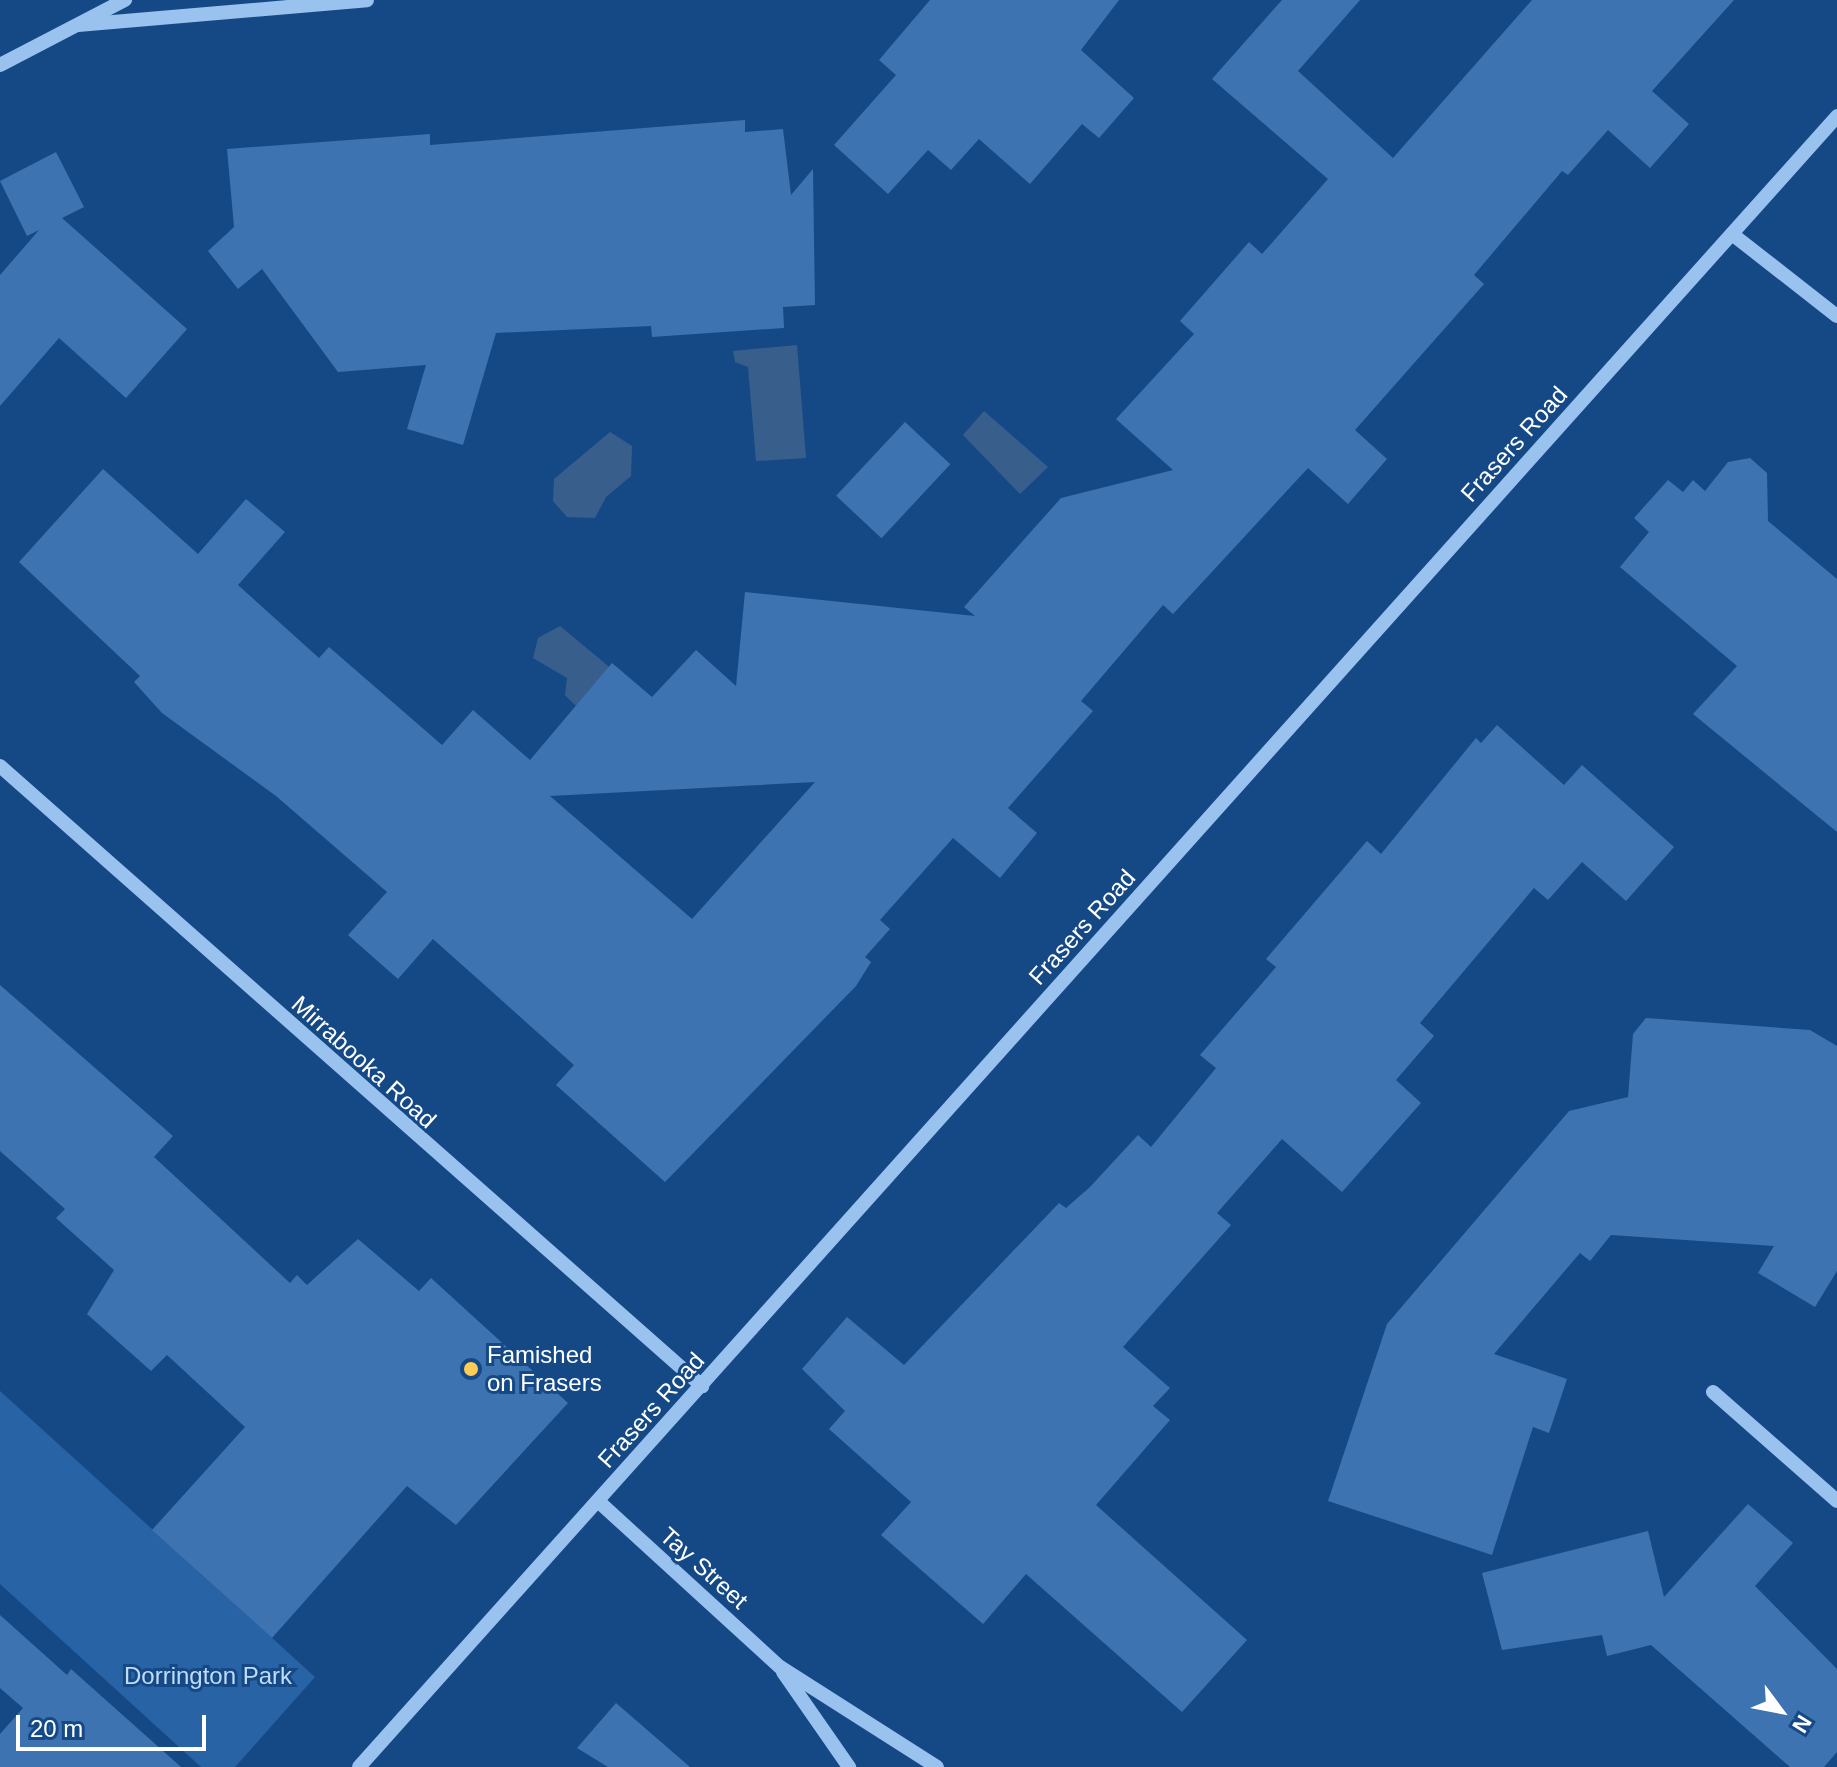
<!DOCTYPE html>
<style>
body{margin:0}
#map{position:relative;width:1837px;height:1767px;overflow:hidden;background:#154986;font-family:Arial,sans-serif}
div>[style]{position:absolute}
.green>*{inset:0;background:#2763a5}
.water>*{inset:0;background:#385f8c}
.building>*{inset:0;background:#3d73b1;transform-origin:0 0}
.minor>*{height:14px;margin:-7px;padding:0 7px;transform-origin:7px;border-radius:7px;background:#99c2ef}
.dots>*{width:22px;height:22px;translate:-50% -50%;box-sizing:border-box;border:4px solid #154986;border-radius:50%}
span{translate:-50% -50%;white-space:nowrap;text-align:center;line-height:1.15;-webkit-text-stroke:6px #154986;paint-order:stroke}
.street-label{font-size:24px;color:#fff}
.poi-label{font-size:24px;color:#fff}
.left{translate:0 -50%;text-align:left}
.park-label{font-size:24px;color:#bfdcfb}
.north{position:absolute;left:1741px;top:1671px;width:80px;height:80px;-webkit-text-stroke:6px #154986;paint-order:stroke;rotate:122deg;font-size:22px;font-weight:700;line-height:32px;text-align:center;color:#fff}
.north::after{content:'';display:block;margin:auto;width:28px;height:36px;background:#fff;clip-path:polygon(50% 0,100% 100%,50% 72%,0 100%)}
.scale{position:absolute;left:16px;top:1715px;width:190px;height:36px;box-sizing:border-box;border:4px solid #fff;border-top:0;padding-left:10px;font-size:24px;line-height:28px;white-space:nowrap;color:#fff;-webkit-text-stroke:6px #154986;paint-order:stroke}
</style>
<div id="map">
<div class="green">
<div style="clip-path:polygon(0 1391px,315px 1677px,235px 1767px,201px 1767px,0 1584px)"></div>
</div>
<div class="water">
<div style="clip-path:polygon(797px 345px,806px 458px,756px 461px,748px 367px,735px 362px,733px 351px)"></div>
<div style="clip-path:polygon(984px 411px,1048px 467px,1020px 494px,963px 435px)"></div>
<div style="clip-path:polygon(610px 432px,632px 446px,631px 476px,606px 497px,595px 518px,567px 517px,553px 501px,554px 479px)"></div>
<div style="clip-path:polygon(560px 626px,613px 670px,578px 708px,565px 695px,567px 678px,533px 658px,538px 638px)"></div>
</div>
<div class="building">
<div style="clip-path:polygon(930px 0,1119px 0,1081px 50px,1134px 98px,1099px 138px,1082px 124px,1030px 184px,979px 139px,951px 170px,928px 150px,888px 194px,834px 145px,896px 75px,879px 60px)"></div>
<div style="clip-path:polygon(evenodd,1282px 0,1360px 0,1298px 71px,1393px 158px,1532px 0,1734px 0,1652px 91px,1689px 124px,1650px 168px,1608px 130px,1568px 175px,1562px 171px,1474px 275px,1484px 284px,1355px 430px,1387px 459px,1348px 504px,1308px 468px,1173px 614px,1163px 605px,1081px 701px,1093px 711px,1008px 808px,1037px 833px,1000px 878px,953px 838px,880px 920px,890px 929px,865px 957px,871px 962px,856px 986px,665px 1182px,556px 1085px,574px 1065px,433px 939px,398px 979px,348px 935px,387px 892px,276px 796px,162px 713px,134px 682px,140px 676px,19px 562px,103px 469px,198px 554px,246px 499px,285px 532px,238px 585px,319px 658px,329px 647px,442px 745px,473px 710px,530px 760px,612px 663px,652px 697px,696px 650px,736px 686px,745px 592px,975px 616px,964px 607px,1061px 498px,1173px 470px,1116px 419px,1194px 334px,1180px 321px,1249px 242px,1262px 254px,1328px 179px,1212px 79px,1282px 0,815px 782px,692px 919px,550px 796px,815px 782px)"></div>
<div style="clip-path:polygon(745px 120px,745px 132px,783px 129px,791px 195px,813px 169px,815px 305px,783px 307px,784px 328px,652px 337px,651px 326px,496px 333px,463px 445px,407px 429px,426px 365px,338px 372px,262px 269px,238px 289px,208px 251px,234px 227px,227px 149px,430px 134px,430px 145px)"></div>
<div style="clip-path:polygon(56px 152px,84px 207px,62px 218px,187px 329px,126px 398px,59px 338px,0 406px,0 275px,39px 230px,27px 236px,0 181px)"></div>
<div style="left:905px;top:422px;width:62px;height:101px;rotate:43deg"></div>
<div style="clip-path:polygon(1750px 458px,1767px 473px,1768px 521px,1837px 579px,1837px 832px,1693px 714px,1737px 666px,1620px 567px,1649px 532px,1634px 518px,1668px 480px,1683px 492px,1693px 480px,1705px 491px,1728px 462px)"></div>
<div style="clip-path:polygon(1497px 725px,1564px 785px,1582px 765px,1674px 847px,1626px 901px,1582px 862px,1548px 900px,1534px 888px,1420px 1023px,1434px 1036px,1396px 1080px,1421px 1103px,1342px 1192px,1282px 1139px,1217px 1213px,1231px 1225px,1123px 1347px,1170px 1388px,1153px 1406px,1170px 1420px,1096px 1505px,1247px 1640px,1182px 1712px,1026px 1574px,983px 1624px,881px 1535px,911px 1502px,829px 1429px,845px 1411px,802px 1369px,847px 1317px,904px 1365px,1059px 1203px,1066px 1208px,1090px 1187px,1138px 1135px,1151px 1147px,1216px 1068px,1200px 1055px,1276px 967px,1266px 959px,1367px 841px,1381px 854px,1476px 738px,1481px 743px)"></div>
<div style="clip-path:polygon(0 985px,173px 1136px,154px 1157px,290px 1283px,297px 1275px,307px 1285px,358px 1239px,419px 1291px,431px 1278px,568px 1403px,456px 1525px,407px 1486px,272px 1638px,152px 1530px,245px 1427px,167px 1355px,151px 1371px,87px 1314px,114px 1270px,56px 1218px,65px 1209px,0 1151px)"></div>
<div style="clip-path:polygon(1646px 1018px,1810px 1030px,1837px 1046px,1837px 1271px,1815px 1307px,1758px 1273px,1774px 1246px,1611px 1235px,1590px 1261px,1580px 1253px,1494px 1354px,1567px 1379px,1549px 1433px,1533px 1427px,1492px 1555px,1328px 1501px,1387px 1324px,1569px 1111px,1628px 1097px,1633px 1034px)"></div>
<div style="clip-path:polygon(1748px 1504px,1793px 1543px,1755px 1586px,1837px 1669px,1837px 1752px,1824px 1767px,1790px 1767px,1651px 1645px,1607px 1656px,1602px 1635px,1502px 1650px,1482px 1573px,1648px 1531px,1664px 1597px)"></div>
<div style="clip-path:polygon(0 1615px,67px 1675px,71px 1669px,181px 1767px,0 1767px,0 1734px,23px 1708px,0 1688px)"></div>
<div style="clip-path:polygon(616px 1703px,690px 1767px,608px 1767px,577px 1748px)"></div>
</div>
<div class="minor">
<div style="left:78px;top:25px;width:290px;rotate:-4.9deg"></div>
<div style="left:0;top:65px;width:141px;rotate:-27.5deg"></div>
<div style="left:1732px;top:234px;width:133px;rotate:38deg"></div>
<div style="left:0;top:766px;width:937px;rotate:41.45deg"></div>
<div style="left:1713px;top:1392px;width:165px;rotate:41.3deg"></div>
<div style="left:598px;top:1501px;width:246px;rotate:42.4deg"></div>
<div style="left:780px;top:1667px;width:186px;rotate:32.5deg"></div>
<div style="left:783px;top:1672px;width:116px;rotate:55.2deg"></div>
<div style="left:359px;top:1767px;width:2216px;rotate:-48.16deg"></div>
</div>
<div class="dots">
<div style="left:471px;top:1369px;background:#ffcb57"></div>
</div>
<div class="street-label">
<span style="left:1514px;top:444px;rotate:-48deg">Frasers Road</span>
<span style="left:1082px;top:927px;rotate:-48deg">Frasers Road</span>
<span style="left:364px;top:1062px;rotate:42deg">Mirrabooka Road</span>
<span style="left:651px;top:1410px;rotate:-48deg">Frasers Road</span>
<span style="left:704px;top:1568px;rotate:42deg">Tay Street</span>
</div>
<div class="poi-label">
<span class="left" style="left:487px;top:1369px">Famished<br>on Frasers</span>
</div>
<div class="park-label">
<span style="left:208px;top:1676px">Dorrington Park</span>
</div>
<div class="north">N</div>
<div class="scale">20 m</div>
</div>
